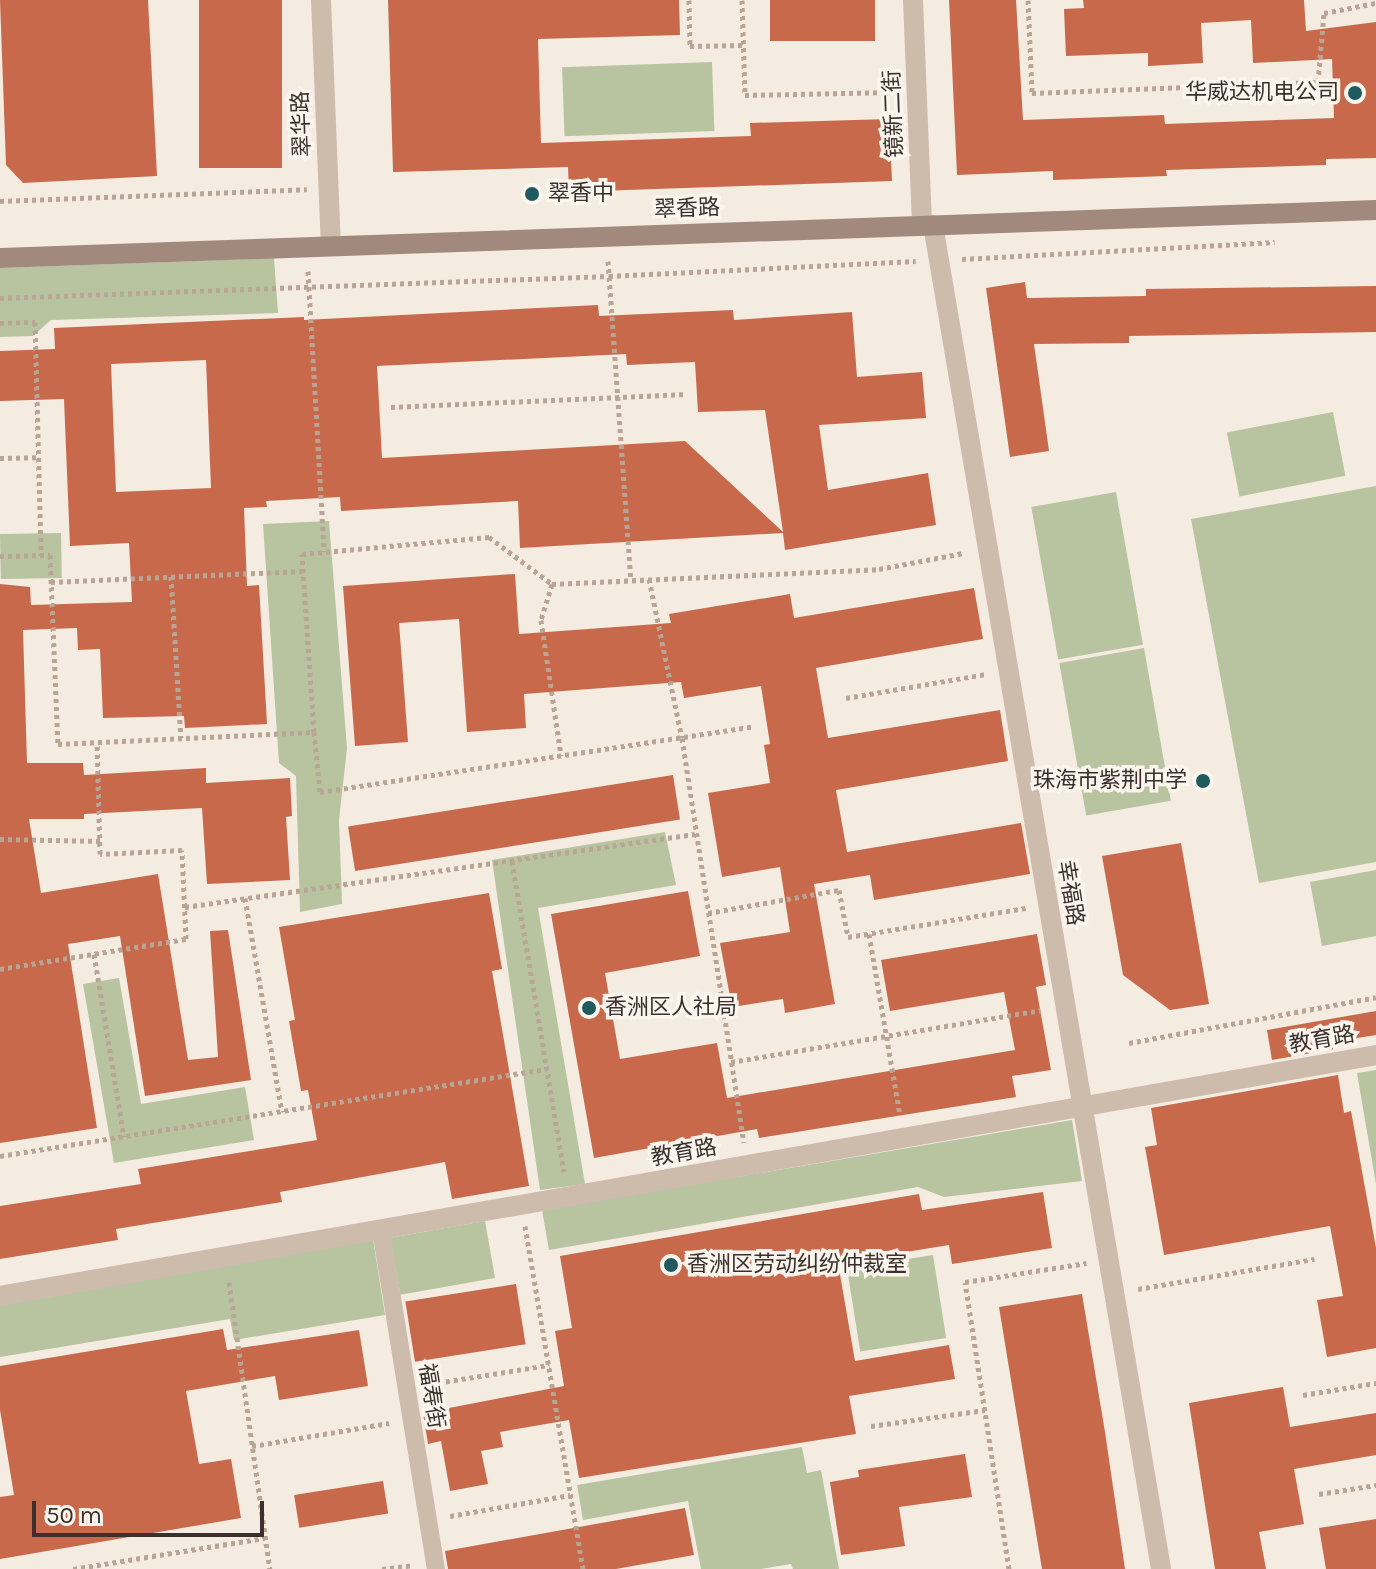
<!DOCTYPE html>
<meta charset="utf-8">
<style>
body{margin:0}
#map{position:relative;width:1376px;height:1569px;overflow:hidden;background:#f4ebe1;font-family:Karla,"Noto Sans SC",sans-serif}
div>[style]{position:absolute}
.green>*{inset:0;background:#b8c4a0;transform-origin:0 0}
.building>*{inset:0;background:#c8694b;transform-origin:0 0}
.path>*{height:5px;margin-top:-2.5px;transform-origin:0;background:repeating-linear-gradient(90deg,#b9a596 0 4px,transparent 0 8px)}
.service>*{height:18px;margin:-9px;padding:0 9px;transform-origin:9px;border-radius:9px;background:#cdbbac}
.minor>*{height:20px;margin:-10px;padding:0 10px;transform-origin:10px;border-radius:10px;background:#cdbbac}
.tertiary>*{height:20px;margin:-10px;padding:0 10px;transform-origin:10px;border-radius:10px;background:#cdbbac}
.secondary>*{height:20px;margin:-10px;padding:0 10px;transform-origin:10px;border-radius:10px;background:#a18a7d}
.dots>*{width:22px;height:22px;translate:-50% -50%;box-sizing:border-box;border:4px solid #fbf5ee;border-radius:50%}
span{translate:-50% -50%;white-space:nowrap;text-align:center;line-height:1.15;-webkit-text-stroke:7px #fbf5ee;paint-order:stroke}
.poi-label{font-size:22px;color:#3b302b}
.right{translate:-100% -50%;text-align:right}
.left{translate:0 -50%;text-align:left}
.street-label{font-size:22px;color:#3b302b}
.scale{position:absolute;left:32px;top:1501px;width:232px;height:36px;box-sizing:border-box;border:4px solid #3b302b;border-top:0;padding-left:10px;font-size:24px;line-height:28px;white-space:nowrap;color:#3b302b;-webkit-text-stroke:6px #fbf5ee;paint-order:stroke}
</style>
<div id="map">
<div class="green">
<div style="left:712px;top:62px;width:69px;height:150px;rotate:88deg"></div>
<div style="clip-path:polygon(274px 258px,278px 313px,51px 320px,33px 336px,0 337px,0 268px)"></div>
<div style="left:1333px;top:412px;width:65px;height:108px;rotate:79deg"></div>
<div style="clip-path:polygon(1376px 486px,1376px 862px,1259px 883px,1191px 519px)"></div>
<div style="left:1116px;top:492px;width:155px;height:86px;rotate:80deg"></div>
<div style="clip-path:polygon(329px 521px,347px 748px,339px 820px,342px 904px,300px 912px,296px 776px,279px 763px,263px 524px)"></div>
<div style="left:61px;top:533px;width:45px;height:61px;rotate:89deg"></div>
<div style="left:1144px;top:648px;width:155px;height:86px;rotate:80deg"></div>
<div style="clip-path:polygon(665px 832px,676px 885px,538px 908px,585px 1184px,540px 1190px,492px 860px)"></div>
<div style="clip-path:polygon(1376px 870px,1376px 936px,1322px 946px,1310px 882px)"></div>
<div style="clip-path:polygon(119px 978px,141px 1104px,245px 1087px,254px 1140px,114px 1163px,83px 984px)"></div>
<div style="clip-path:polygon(1376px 1070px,1376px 1184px,1357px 1073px)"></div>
<div style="clip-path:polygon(1072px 1120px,1082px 1181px,944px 1197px,918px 1187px,549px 1250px,542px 1210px)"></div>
<div style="left:485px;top:1221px;width:58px;height:96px;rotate:80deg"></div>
<div style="clip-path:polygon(373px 1239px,385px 1315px,234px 1340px,230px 1319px,0 1357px,0 1304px)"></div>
<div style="left:933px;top:1255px;width:84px;height:87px;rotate:81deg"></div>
<div style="clip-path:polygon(802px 1447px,807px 1473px,821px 1470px,839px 1569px,793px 1569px,791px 1564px,761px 1569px,701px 1569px,688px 1501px,583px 1520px,577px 1485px)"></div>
</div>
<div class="building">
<div style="clip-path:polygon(0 0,148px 0,157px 176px,23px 183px,6px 165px)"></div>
<div style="left:199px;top:0;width:83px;height:168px"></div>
<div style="clip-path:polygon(388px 0,679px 0,680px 35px,538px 39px,541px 143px,751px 136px,750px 123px,889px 119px,892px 181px,569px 192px,568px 167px,393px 172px)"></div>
<div style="left:770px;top:0;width:105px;height:41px"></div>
<div style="clip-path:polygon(949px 0,1016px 0,1023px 120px,1164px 115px,1165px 124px,1334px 118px,1332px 59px,1253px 63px,1251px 20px,1201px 23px,1203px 63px,1148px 66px,1148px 53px,1066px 56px,1064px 9px,1084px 8px,1083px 0,1304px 0,1306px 31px,1376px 22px,1376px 158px,1326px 159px,1326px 165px,1166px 170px,1167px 176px,1053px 180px,1053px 171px,957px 175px)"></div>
<div style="clip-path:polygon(1025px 282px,1027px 298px,1146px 296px,1146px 289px,1376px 286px,1376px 332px,1129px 336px,1129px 343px,1034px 344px,1049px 451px,1010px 457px,986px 288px)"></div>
<div style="clip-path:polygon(evenodd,598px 305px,599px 316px,733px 310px,734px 320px,852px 312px,857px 377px,922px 372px,926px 418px,819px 425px,828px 490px,928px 473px,936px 525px,785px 550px,783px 533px,520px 548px,518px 501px,341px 511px,340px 497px,266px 501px,267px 507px,244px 508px,247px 586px,259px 585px,267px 724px,185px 728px,184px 716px,103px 718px,100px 649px,78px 650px,77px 628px,23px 630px,27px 763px,83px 763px,84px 775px,206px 768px,206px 783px,290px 778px,292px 816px,286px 817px,290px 880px,207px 884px,202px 808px,84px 814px,84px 819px,29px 819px,41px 893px,158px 874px,188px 1060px,218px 1057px,210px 931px,228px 930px,251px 1080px,145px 1096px,120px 936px,68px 944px,97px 1128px,0 1143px,0 584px,30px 587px,31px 605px,132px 602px,129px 543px,70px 546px,64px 399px,0 401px,0 351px,55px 349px,54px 328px,304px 317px,304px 320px,598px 305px,626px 354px,627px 365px,695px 362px,698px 412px,765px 410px,783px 532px,685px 441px,382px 458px,377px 366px,626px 354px,598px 305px,206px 360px,211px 488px,116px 492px,111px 364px,206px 360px)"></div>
<div style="clip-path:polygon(515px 574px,519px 634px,671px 623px,669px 614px,790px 594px,794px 618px,974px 588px,983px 639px,816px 668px,828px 738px,1000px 710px,1008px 761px,836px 790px,847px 852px,1021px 823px,1030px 874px,874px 900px,870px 875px,814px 884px,835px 1004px,785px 1013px,783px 999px,732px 1007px,720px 943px,790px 932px,780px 867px,722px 877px,708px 793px,770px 783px,764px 745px,770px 744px,761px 686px,684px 698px,681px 682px,524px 694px,526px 728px,467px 732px,459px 619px,399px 623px,408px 742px,355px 746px,343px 586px)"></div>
<div style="left:673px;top:775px;width:45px;height:329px;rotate:81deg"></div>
<div style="clip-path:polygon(1181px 843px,1209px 1004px,1170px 1010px,1123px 975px,1102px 856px)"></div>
<div style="clip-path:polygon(688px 891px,700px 956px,605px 973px,620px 1059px,717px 1043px,727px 1098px,1015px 1050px,1004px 992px,890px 1011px,881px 960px,1037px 934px,1046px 985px,1036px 987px,1051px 1070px,1012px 1076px,1016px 1097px,759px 1138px,757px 1129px,594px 1158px,551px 914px)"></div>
<div style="clip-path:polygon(489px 893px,502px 969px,492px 971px,529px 1186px,452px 1199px,445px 1162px,280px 1192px,282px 1202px,116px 1229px,118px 1240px,0 1259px,0 1206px,141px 1184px,138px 1169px,317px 1140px,308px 1090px,301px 1091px,289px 1021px,295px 1020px,279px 927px)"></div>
<div style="clip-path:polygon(1376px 1011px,1376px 1035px,1332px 1042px,1334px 1049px,1272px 1060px,1267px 1030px)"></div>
<div style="clip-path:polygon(1338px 1075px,1344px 1113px,1351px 1111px,1376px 1248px,1376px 1348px,1327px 1357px,1317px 1300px,1343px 1296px,1330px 1226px,1164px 1255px,1145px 1147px,1157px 1145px,1151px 1108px)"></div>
<div style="clip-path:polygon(1043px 1192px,1052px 1248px,952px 1264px,949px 1245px,838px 1263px,855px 1361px,949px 1345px,955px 1379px,849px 1396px,856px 1434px,579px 1478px,569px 1420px,500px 1432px,503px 1447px,481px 1451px,488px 1484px,450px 1491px,441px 1441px,428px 1444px,423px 1413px,564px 1386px,555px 1331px,572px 1328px,560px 1256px,919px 1194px,922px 1210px)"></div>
<div style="left:516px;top:1284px;width:61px;height:112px;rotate:81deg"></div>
<div style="clip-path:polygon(1082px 1294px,1105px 1432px,1125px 1569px,1042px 1569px,999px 1307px)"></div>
<div style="clip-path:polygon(223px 1329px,227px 1350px,359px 1330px,368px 1386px,279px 1400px,275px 1376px,186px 1391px,199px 1464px,231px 1459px,241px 1518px,0 1559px,0 1497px,14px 1495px,0 1410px,0 1366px)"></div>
<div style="clip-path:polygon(1283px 1387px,1290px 1427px,1376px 1413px,1376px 1455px,1294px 1469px,1304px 1524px,1259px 1532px,1266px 1569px,1215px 1569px,1189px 1403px)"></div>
<div style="clip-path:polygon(965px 1454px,972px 1497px,899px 1507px,905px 1546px,841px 1555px,830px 1482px,859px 1477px,858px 1470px)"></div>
<div style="left:383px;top:1481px;width:33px;height:90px;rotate:81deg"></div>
<div style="clip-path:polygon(685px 1508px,694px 1555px,616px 1569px,448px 1569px,445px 1551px)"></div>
<div style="clip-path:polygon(1376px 1519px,1376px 1569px,1326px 1569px,1319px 1528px)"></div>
</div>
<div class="path">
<div style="left:689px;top:0;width:46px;rotate:88.8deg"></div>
<div style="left:690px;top:46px;width:54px;rotate:-1.1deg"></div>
<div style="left:742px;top:0;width:95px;rotate:88.2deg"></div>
<div style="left:745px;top:95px;width:147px;rotate:-1.2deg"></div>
<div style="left:1028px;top:0;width:93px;rotate:87.5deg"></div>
<div style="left:1032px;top:93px;width:286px;rotate:-2.2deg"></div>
<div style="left:1318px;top:82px;width:69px;rotate:-85deg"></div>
<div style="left:1324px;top:13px;width:53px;rotate:-10.9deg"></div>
<div style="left:0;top:201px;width:307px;rotate:-2.2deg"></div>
<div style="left:962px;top:259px;width:313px;rotate:-3.1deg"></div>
<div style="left:608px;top:261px;width:320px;rotate:85.9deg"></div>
<div style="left:308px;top:271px;width:281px;rotate:86.7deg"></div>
<div style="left:0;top:298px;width:609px;rotate:-2.07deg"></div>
<div style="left:609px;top:276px;width:307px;rotate:-2.8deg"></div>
<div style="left:0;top:323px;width:35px;rotate:-2deg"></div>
<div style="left:35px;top:322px;width:233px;rotate:88.5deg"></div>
<div style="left:391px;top:407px;width:296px;rotate:-2.5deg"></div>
<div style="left:0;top:458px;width:39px;rotate:-1deg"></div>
<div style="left:0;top:556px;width:50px;rotate:-1.1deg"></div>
<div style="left:50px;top:555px;width:189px;rotate:87.6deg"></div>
<div style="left:58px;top:744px;width:256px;rotate:-2.7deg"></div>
<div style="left:314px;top:732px;width:60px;rotate:84.3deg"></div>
<div style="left:320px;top:792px;width:436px;rotate:-8.6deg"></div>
<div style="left:171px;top:576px;width:162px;rotate:86.5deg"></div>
<div style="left:649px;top:579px;width:162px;rotate:78.3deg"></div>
<div style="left:682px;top:738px;width:409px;rotate:81.3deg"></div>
<div style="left:51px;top:582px;width:252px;rotate:-2.5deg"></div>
<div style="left:552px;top:584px;width:38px;rotate:107deg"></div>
<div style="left:541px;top:620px;width:137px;rotate:81.6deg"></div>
<div style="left:846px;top:698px;width:143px;rotate:-9.7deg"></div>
<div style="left:314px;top:732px;width:178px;rotate:-93.9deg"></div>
<div style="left:302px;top:554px;width:188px;rotate:-5.2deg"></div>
<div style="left:489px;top:537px;width:79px;rotate:36.7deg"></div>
<div style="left:552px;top:584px;width:327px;rotate:-2.6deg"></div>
<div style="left:879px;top:569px;width:86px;rotate:-10.7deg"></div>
<div style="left:0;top:839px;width:100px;rotate:1.1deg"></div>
<div style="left:512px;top:861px;width:315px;rotate:80.5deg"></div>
<div style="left:245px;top:898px;width:217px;rotate:80.2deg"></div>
<div style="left:185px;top:907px;width:515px;rotate:-8.15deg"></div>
<div style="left:708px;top:913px;width:133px;rotate:-10deg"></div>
<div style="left:839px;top:890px;width:48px;rotate:79.2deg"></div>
<div style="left:848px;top:937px;width:180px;rotate:-9.3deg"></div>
<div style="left:869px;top:934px;width:184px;rotate:80.3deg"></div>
<div style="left:94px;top:954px;width:185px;rotate:80.7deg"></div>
<div style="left:0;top:969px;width:188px;rotate:-9.2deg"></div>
<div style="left:186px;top:939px;width:89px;rotate:-92.6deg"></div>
<div style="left:182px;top:850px;width:82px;rotate:177.2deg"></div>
<div style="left:100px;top:854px;width:111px;rotate:-91.5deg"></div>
<div style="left:1129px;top:1043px;width:251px;rotate:-10.5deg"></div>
<div style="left:731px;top:1062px;width:314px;rotate:-9.5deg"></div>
<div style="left:0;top:1156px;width:553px;rotate:-9.05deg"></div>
<div style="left:525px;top:1226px;width:348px;rotate:80.4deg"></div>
<div style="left:229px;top:1282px;width:290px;rotate:81.9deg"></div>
<div style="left:1138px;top:1289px;width:179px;rotate:-9.7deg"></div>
<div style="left:430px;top:1384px;width:121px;rotate:-9.1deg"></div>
<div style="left:1303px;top:1395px;width:74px;rotate:-9.3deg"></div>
<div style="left:871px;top:1426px;width:115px;rotate:-8deg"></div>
<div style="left:252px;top:1446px;width:139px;rotate:-9.5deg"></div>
<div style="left:1319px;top:1494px;width:58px;rotate:-9deg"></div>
<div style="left:450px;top:1516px;width:122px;rotate:-9.9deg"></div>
<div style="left:73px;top:1569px;width:194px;rotate:-9.2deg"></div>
<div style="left:382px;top:1569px;width:31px;rotate:-7deg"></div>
<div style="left:1009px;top:1569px;width:290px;rotate:-98.7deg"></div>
<div style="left:965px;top:1282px;width:123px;rotate:-8.9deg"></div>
</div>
<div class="service">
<div style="left:381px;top:1230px;width:343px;rotate:80.8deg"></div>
</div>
<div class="minor">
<div style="left:321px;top:0;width:245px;rotate:87.7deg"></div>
<div style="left:913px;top:0;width:225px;rotate:87.7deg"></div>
<div style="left:933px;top:225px;width:1363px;rotate:80.37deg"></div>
</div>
<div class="tertiary">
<div style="left:0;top:1296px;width:1397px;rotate:-9.93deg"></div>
</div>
<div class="secondary">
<div style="left:0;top:258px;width:1377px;rotate:-2deg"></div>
</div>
<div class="dots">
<div style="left:1355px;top:93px;background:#1f5a5e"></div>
<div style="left:532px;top:194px;background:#1f5a5e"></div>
<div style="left:1203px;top:781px;background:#1f5a5e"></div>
<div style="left:589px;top:1008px;background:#1f5a5e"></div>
<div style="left:671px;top:1265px;background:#1f5a5e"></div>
</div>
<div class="poi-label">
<span class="right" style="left:1339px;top:93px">华威达机电公司</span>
<span class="left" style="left:548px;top:194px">翠香中</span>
<span class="right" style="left:1187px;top:781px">珠海市紫荆中学</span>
<span class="left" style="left:605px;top:1008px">香洲区人社局</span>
<span class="left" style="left:687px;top:1265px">香洲区劳动纠纷仲裁室</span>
</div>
<div class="street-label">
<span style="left:894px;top:114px;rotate:-92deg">镜新二街</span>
<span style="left:302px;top:124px;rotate:-92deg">翠华路</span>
<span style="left:687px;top:209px;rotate:-2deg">翠香路</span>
<span style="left:1070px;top:893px;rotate:81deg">幸福路</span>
<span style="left:1322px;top:1040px;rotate:-10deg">教育路</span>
<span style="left:684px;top:1153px;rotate:-10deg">教育路</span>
<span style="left:431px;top:1396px;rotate:81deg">福寿街</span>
</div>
<div class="scale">50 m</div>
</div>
